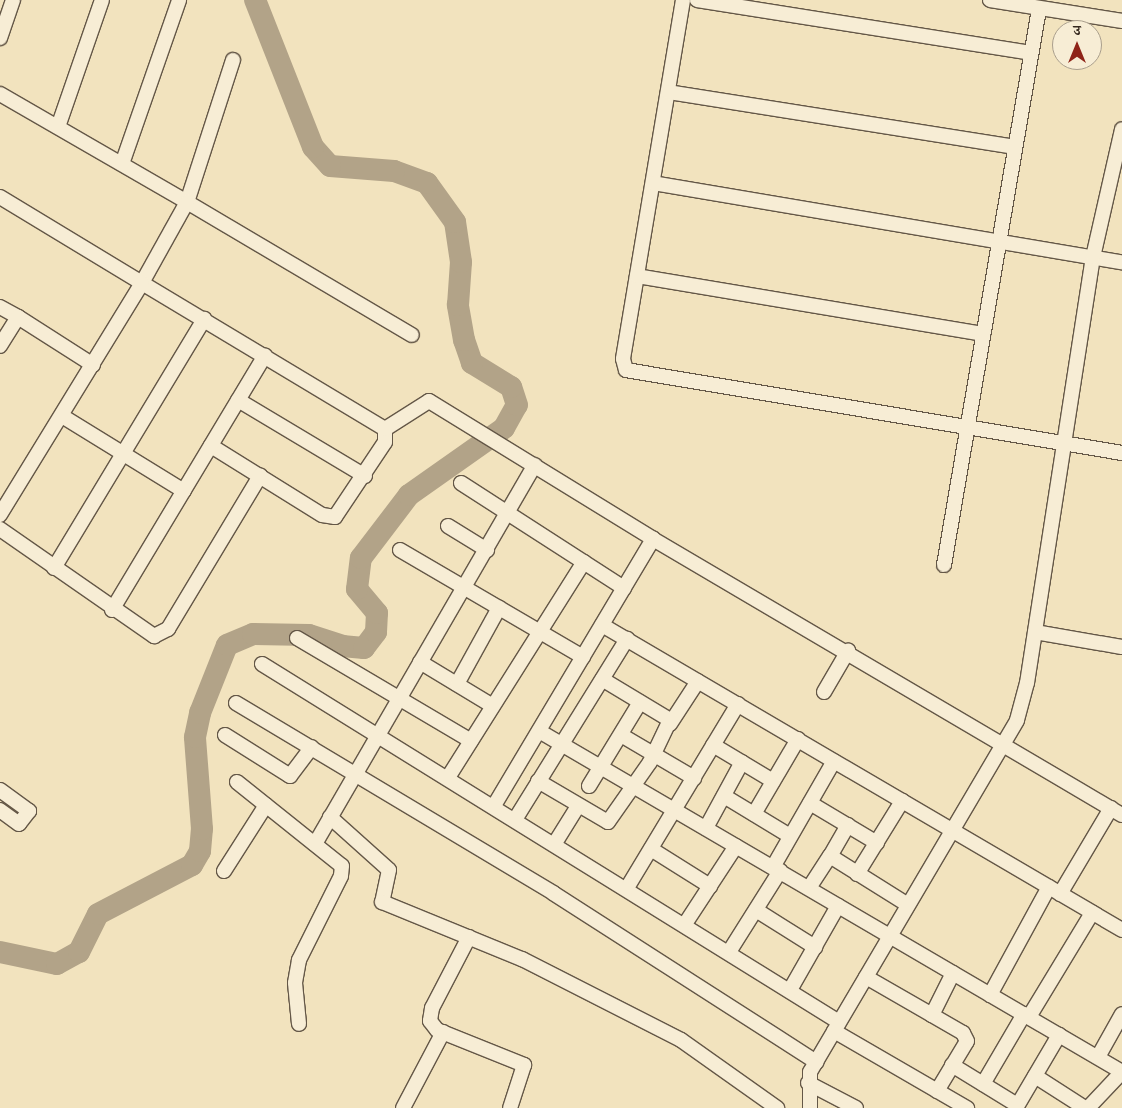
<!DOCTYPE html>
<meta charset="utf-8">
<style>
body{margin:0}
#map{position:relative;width:1122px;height:1108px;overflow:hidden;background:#f2e3be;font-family:"IM FELL Great Primer","Noto Serif Devanagari",serif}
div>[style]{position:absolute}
.river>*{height:22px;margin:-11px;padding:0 11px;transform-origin:11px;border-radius:11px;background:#b2a388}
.roads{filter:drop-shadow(1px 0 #645747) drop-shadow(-1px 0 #645747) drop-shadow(0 1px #645747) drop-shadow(0 -1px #645747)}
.minor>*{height:14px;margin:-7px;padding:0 7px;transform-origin:7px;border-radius:7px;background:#f7edd5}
span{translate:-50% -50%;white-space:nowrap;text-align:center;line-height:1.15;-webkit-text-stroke:4px #f7edd5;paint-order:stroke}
.north{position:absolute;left:1052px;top:20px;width:50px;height:50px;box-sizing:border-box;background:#f7edd5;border:1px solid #a99e8c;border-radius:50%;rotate:0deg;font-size:14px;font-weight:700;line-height:20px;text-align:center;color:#35281f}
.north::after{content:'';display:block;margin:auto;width:18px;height:22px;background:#8f2418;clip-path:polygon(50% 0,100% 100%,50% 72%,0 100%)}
</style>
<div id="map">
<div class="river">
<div style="left:0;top:952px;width:58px;rotate:11.9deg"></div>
<div style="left:57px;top:964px;width:25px;rotate:-29deg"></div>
<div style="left:79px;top:952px;width:42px;rotate:-63.4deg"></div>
<div style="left:98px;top:914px;width:106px;rotate:-27.5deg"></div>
<div style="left:192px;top:865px;width:16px;rotate:-60deg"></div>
<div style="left:200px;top:851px;width:22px;rotate:-85deg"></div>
<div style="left:202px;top:829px;width:92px;rotate:-94.4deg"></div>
<div style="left:195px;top:737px;width:25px;rotate:-78deg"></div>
<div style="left:200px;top:713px;width:73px;rotate:-68.3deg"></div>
<div style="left:227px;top:645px;width:28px;rotate:-23deg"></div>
<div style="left:253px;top:634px;width:56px;rotate:1deg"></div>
<div style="left:309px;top:635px;width:35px;rotate:18deg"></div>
<div style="left:342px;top:646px;width:22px;rotate:5deg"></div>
<div style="left:364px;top:648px;width:20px;rotate:-53deg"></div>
<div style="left:376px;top:632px;width:19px;rotate:-87deg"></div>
<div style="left:377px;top:613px;width:31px;rotate:-130deg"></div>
<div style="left:357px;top:589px;width:31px;rotate:-83deg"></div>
<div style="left:361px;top:558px;width:79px;rotate:-52.7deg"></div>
<div style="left:409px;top:495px;width:116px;rotate:-35.2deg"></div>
<div style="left:504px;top:428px;width:26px;rotate:-61deg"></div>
<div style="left:517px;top:405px;width:19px;rotate:-108deg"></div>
<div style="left:511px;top:387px;width:46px;rotate:-148.4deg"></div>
<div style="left:472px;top:363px;width:24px;rotate:-109deg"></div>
<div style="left:464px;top:340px;width:36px;rotate:-100deg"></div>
<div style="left:458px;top:305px;width:43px;rotate:-86deg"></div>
<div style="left:461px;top:262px;width:40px;rotate:-98.5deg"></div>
<div style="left:455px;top:222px;width:48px;rotate:-125.7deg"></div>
<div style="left:427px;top:183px;width:35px;rotate:-160deg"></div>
<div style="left:394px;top:171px;width:64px;rotate:-175.5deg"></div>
<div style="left:330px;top:166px;width:25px;rotate:-132deg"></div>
<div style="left:313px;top:147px;width:158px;rotate:-111.5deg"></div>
</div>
<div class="roads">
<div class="minor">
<div style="left:683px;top:0;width:364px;rotate:99.5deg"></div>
<div style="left:623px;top:359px;width:11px;rotate:75deg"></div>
<div style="left:626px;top:370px;width:503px;rotate:9.5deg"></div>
<div style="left:697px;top:0;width:338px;rotate:9deg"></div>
<div style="left:990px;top:0;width:134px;rotate:9deg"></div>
<div style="left:0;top:38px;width:40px;rotate:-71.1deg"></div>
<div style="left:233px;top:60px;width:149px;rotate:107.9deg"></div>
<div style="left:187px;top:202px;width:261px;rotate:30.6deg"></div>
<div style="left:668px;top:92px;width:351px;rotate:9deg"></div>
<div style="left:0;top:94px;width:216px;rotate:30deg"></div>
<div style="left:187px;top:202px;width:93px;rotate:119.1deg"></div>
<div style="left:142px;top:283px;width:283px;rotate:31deg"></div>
<div style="left:385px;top:429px;width:13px;rotate:90deg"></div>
<div style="left:385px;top:442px;width:90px;rotate:123.7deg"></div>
<div style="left:335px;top:517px;width:13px;rotate:-171deg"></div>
<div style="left:322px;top:515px;width:131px;rotate:-148.1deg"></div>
<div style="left:58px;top:127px;width:134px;rotate:-70.9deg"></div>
<div style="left:122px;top:164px;width:174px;rotate:-70.8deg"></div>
<div style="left:653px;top:183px;width:476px;rotate:9.6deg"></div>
<div style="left:0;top:197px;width:166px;rotate:31.2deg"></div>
<div style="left:142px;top:283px;width:272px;rotate:121.5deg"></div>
<div style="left:637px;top:276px;width:351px;rotate:9.5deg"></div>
<div style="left:0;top:307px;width:21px;rotate:29deg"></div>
<div style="left:18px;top:317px;width:34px;rotate:122deg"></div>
<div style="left:18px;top:317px;width:89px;rotate:32.6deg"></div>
<div style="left:238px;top:400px;width:148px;rotate:30.9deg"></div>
<div style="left:62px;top:416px;width:143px;rotate:31.6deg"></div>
<div style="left:385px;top:429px;width:52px;rotate:-32.5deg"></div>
<div style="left:429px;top:401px;width:263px;rotate:31.6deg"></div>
<div style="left:653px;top:539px;width:544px;rotate:30.48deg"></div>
<div style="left:461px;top:483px;width:194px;rotate:32.8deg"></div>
<div style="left:448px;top:526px;width:46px;rotate:31.6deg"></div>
<div style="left:0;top:529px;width:188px;rotate:34.8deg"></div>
<div style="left:154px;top:636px;width:16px;rotate:-27deg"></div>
<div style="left:168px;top:629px;width:179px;rotate:-59deg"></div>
<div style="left:400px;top:550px;width:212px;rotate:30.3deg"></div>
<div style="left:944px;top:565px;width:564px;rotate:-80.3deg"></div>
<div style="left:54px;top:568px;width:291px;rotate:-58.9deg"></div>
<div style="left:112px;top:610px;width:297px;rotate:-59deg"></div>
<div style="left:602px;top:625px;width:603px;rotate:30.39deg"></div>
<div style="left:1035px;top:632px;width:88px;rotate:9.8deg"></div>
<div style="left:297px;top:638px;width:202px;rotate:30.6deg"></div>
<div style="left:420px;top:662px;width:85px;rotate:31.1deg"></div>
<div style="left:262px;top:664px;width:679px;rotate:31.82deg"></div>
<div style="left:457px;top:684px;width:87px;rotate:-61.1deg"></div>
<div style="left:824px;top:692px;width:48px;rotate:-59.7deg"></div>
<div style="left:236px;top:703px;width:370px;rotate:30.9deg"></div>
<div style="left:553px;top:893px;width:313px;rotate:32.7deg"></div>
<div style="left:670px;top:724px;width:51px;rotate:-56.9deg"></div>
<div style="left:539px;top:731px;width:675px;rotate:30.32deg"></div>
<div style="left:225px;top:735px;width:77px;rotate:32.2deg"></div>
<div style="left:290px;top:776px;width:36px;rotate:-53deg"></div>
<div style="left:621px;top:735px;width:85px;rotate:30.5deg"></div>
<div style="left:713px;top:745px;width:70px;rotate:31deg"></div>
<div style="left:449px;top:776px;width:253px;rotate:-57.8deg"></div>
<div style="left:538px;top:781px;width:81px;rotate:30.4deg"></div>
<div style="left:608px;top:822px;width:73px;rotate:-55deg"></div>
<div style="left:650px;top:762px;width:47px;rotate:-64.5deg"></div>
<div style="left:670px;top:720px;width:79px;rotate:-148.9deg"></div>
<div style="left:237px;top:782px;width:134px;rotate:38.7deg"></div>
<div style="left:342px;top:866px;width:10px;rotate:96deg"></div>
<div style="left:341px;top:876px;width:94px;rotate:116.6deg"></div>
<div style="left:299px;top:960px;width:23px;rotate:100deg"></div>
<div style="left:295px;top:983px;width:41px;rotate:84.4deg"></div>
<div style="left:589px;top:786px;width:98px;rotate:-58.7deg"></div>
<div style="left:0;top:790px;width:36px;rotate:36deg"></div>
<div style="left:29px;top:811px;width:16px;rotate:128deg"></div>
<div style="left:19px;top:824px;width:24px;rotate:-144deg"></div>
<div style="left:724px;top:796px;width:77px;rotate:31.2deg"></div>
<div style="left:810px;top:803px;width:78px;rotate:30.8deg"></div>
<div style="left:495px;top:804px;width:309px;rotate:-59.2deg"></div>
<div style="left:754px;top:814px;width:87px;rotate:-59.6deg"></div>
<div style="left:330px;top:817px;width:79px;rotate:41.9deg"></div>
<div style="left:389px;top:870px;width:33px;rotate:102deg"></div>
<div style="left:382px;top:902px;width:151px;rotate:22.2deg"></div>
<div style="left:522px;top:959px;width:178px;rotate:27deg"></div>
<div style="left:681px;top:1040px;width:118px;rotate:35.3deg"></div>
<div style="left:516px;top:818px;width:211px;rotate:-58.2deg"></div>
<div style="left:848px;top:825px;width:36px;rotate:120deg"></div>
<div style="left:830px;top:856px;width:92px;rotate:32.1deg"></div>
<div style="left:706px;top:828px;width:75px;rotate:-61.4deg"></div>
<div style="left:555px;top:843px;width:44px;rotate:-58.1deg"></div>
<div style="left:315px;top:844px;width:438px;rotate:-59.9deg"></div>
<div style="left:651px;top:849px;width:70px;rotate:32.1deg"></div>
<div style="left:773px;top:867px;width:122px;rotate:-60.1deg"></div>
<div style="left:224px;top:871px;width:78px;rotate:-57.5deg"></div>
<div style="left:857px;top:874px;width:86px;rotate:-58.3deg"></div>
<div style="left:627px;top:888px;width:215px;rotate:-58.9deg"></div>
<div style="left:809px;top:888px;width:38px;rotate:-57deg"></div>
<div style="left:1060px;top:894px;width:100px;rotate:-59.3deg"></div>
<div style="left:756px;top:910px;width:70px;rotate:32.1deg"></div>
<div style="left:685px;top:924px;width:93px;rotate:-56.8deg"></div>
<div style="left:469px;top:937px;width:80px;rotate:117.5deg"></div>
<div style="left:432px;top:1008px;width:13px;rotate:99deg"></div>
<div style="left:430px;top:1021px;width:11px;rotate:52deg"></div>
<div style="left:437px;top:1030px;width:94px;rotate:21.9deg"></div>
<div style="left:524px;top:1065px;width:45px;rotate:108deg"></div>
<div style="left:729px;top:952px;width:96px;rotate:-57.8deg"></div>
<div style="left:866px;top:977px;width:76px;rotate:29.9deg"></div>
<div style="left:790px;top:990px;width:97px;rotate:-60.3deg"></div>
<div style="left:990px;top:995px;width:123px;rotate:-61.4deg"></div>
<div style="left:1029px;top:1017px;width:122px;rotate:-58.8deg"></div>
<div style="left:834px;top:1031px;width:154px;rotate:30.1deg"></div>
<div style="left:1098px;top:1057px;width:49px;rotate:-60.8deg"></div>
<div style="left:952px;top:1065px;width:76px;rotate:31.6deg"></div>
<div style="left:1035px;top:1076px;width:59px;rotate:32.6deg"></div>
<div style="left:808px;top:1083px;width:54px;rotate:27.5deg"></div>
<div style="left:983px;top:1084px;width:81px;rotate:-59.6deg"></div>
<div style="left:937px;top:1091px;width:58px;rotate:-59deg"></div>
<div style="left:967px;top:1041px;width:9px;rotate:-117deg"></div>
<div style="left:963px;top:1033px;width:36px;rotate:-150deg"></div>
<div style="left:932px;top:1015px;width:47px;rotate:-63.4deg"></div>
<div style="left:403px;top:1108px;width:86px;rotate:-62.2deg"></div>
<div style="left:810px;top:1108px;width:36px;rotate:-90deg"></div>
<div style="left:810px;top:1072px;width:408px;rotate:-59.5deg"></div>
<div style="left:1017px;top:720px;width:38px;rotate:-75deg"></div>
<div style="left:1027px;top:683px;width:431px;rotate:-81.2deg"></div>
<div style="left:1093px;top:257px;width:131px;rotate:-77.2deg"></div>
<div style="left:1016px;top:1108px;width:85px;rotate:-59.5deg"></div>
<div style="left:1088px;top:1108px;width:50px;rotate:-46.6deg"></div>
</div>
</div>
<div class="north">उ</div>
</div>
